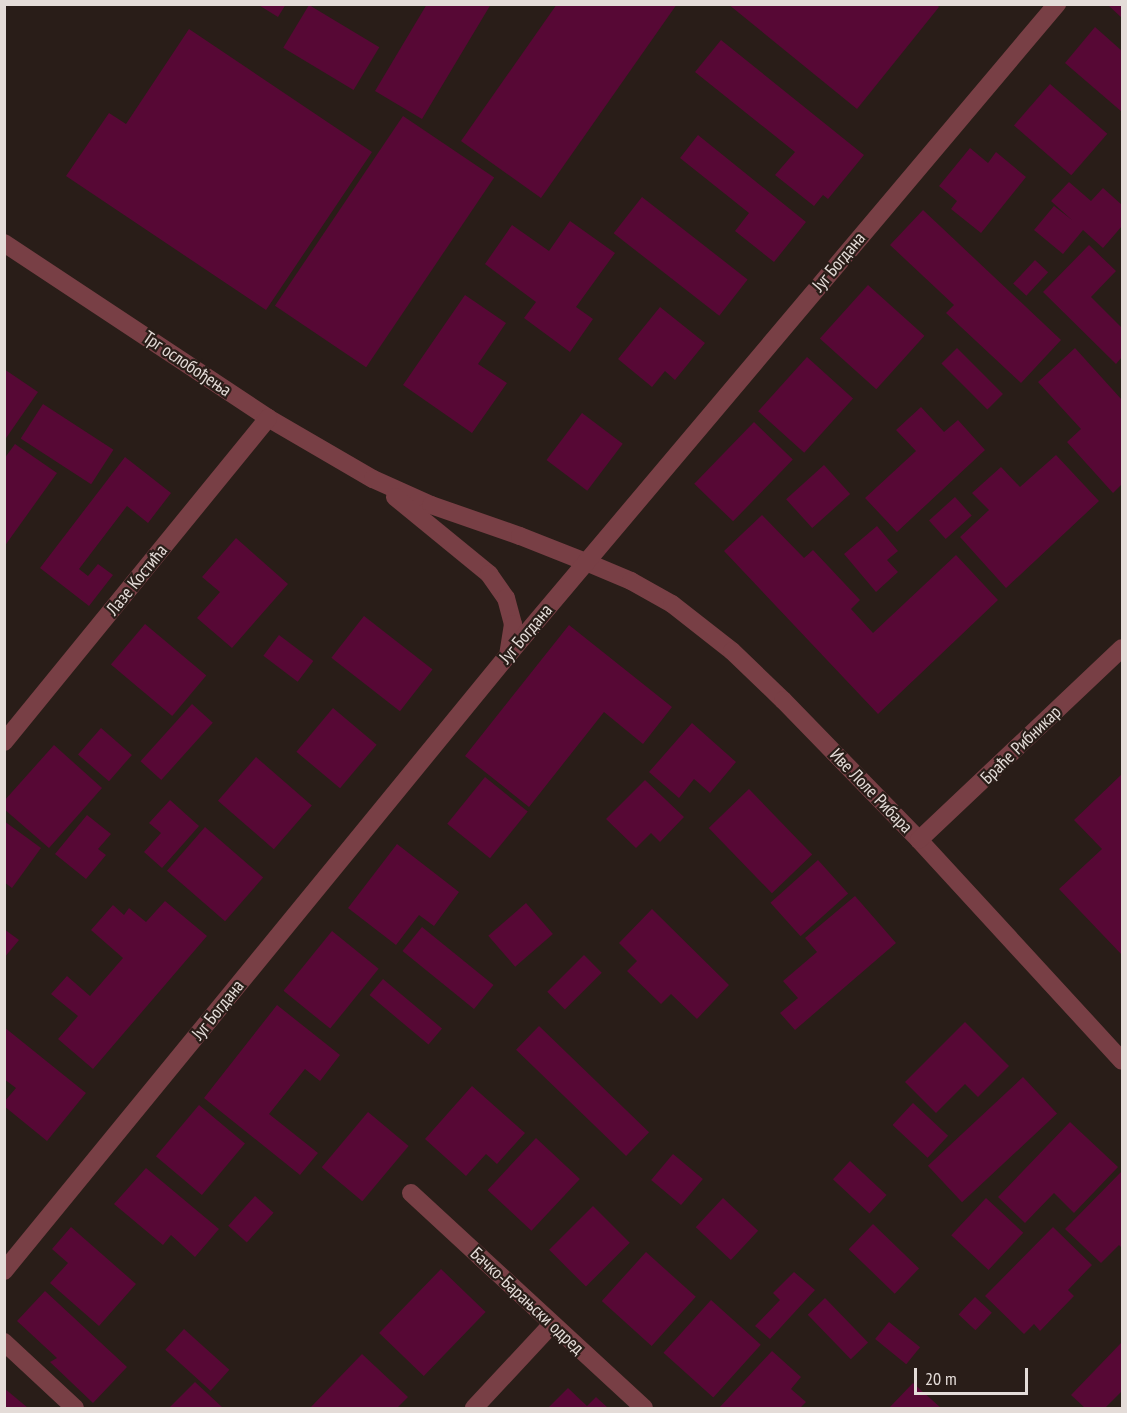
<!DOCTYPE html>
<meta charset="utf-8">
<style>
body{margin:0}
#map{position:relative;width:1127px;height:1413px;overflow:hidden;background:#291d18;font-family:"PT Sans Narrow",sans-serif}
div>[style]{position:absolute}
.building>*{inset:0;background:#570835;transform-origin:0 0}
.minor>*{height:18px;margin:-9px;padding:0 9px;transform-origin:9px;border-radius:9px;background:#783f45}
span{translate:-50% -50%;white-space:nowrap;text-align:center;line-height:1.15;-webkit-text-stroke:4.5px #291d18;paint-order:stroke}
.street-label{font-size:18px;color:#e4dcd8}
.frame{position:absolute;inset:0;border:6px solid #e4dcd8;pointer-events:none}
.scale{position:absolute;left:914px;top:1368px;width:114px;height:27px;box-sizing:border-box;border:3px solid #e4dcd8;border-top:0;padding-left:8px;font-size:18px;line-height:21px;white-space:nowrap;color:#e4dcd8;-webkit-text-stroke:4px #291d18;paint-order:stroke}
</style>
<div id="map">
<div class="building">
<div style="clip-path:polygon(257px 4px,286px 4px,278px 17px)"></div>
<div style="clip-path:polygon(427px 4px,491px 4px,422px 119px,375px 91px)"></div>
<div style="clip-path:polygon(557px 4px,677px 4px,541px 198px,461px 141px)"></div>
<div style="clip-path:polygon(728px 4px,936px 4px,939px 7px,857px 109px)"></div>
<div style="clip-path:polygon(1110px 4px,1122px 4px,1122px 18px,1109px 6px)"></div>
<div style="left:309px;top:5px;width:82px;height:50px;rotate:31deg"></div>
<div style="clip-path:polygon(1095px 27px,1122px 51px,1122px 112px,1065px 63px)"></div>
<div style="clip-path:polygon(189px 29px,372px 152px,266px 310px,66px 176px,109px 113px,126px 124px)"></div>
<div style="clip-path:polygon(721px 40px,864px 155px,828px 199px,823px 195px,814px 206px,775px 175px,795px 152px,695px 72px)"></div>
<div style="left:1050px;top:84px;width:76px;height:55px;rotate:41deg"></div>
<div style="left:403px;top:116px;width:110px;height:229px;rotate:34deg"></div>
<div style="clip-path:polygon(698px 135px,806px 222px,774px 262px,735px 231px,749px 213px,680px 158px)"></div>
<div style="clip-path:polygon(970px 148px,988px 163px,996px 152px,1026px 177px,981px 233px,951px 209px,957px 201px,939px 186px)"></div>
<div style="clip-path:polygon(1069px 182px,1091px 201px,1103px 188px,1122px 205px,1122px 226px,1103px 248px,1083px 230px,1063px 254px,1034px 230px,1054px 206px,1072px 220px,1051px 201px)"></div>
<div style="left:642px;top:197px;width:134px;height:46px;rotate:38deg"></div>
<div style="clip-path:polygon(923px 210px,1061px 340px,1021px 383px,946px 313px,954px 305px,890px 245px)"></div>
<div style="clip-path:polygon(570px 221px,615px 253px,576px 307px,593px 319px,570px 352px,524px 318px,536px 302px,485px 264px,512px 225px,549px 251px)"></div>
<div style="clip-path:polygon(1089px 245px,1116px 271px,1091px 297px,1122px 328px,1122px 357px,1116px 364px,1043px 292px)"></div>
<div style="left:1035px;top:260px;width:18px;height:32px;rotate:43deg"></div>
<div style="left:868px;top:285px;width:76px;height:72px;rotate:42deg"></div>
<div style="clip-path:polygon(465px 295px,506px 323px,478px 364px,507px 383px,472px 433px,403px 385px)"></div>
<div style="clip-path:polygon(660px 307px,705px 343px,675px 380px,665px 371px,652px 387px,618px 359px)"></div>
<div style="left:957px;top:348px;width:65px;height:22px;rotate:45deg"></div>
<div style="clip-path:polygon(1075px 348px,1122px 400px,1122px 484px,1113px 493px,1067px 442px,1081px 429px,1038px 382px)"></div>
<div style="left:807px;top:357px;width:62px;height:73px;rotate:42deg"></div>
<div style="clip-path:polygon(4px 369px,38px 392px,4px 441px)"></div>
<div style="left:43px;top:404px;width:84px;height:41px;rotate:33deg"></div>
<div style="clip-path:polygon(921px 407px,944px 432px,958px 420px,985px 450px,897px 532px,865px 498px,916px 451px,896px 430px)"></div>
<div style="left:582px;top:413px;width:51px;height:59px;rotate:37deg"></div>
<div style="left:754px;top:422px;width:54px;height:86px;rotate:44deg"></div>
<div style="clip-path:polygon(15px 444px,57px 473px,4px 547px,4px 459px)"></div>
<div style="clip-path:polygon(1056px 455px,1099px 501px,1006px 588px,960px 537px,989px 510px,972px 493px,1001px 467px,1020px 487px)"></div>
<div style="clip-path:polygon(125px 457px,171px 493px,148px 523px,127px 506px,79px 569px,88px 576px,98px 564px,113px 575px,89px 606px,40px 568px)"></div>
<div style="left:824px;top:465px;width:39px;height:51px;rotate:48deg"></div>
<div style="left:955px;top:497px;width:25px;height:35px;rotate:48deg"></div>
<div style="clip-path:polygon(762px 515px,804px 558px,813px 550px,860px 600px,851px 609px,873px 633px,956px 555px,998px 600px,878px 714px,724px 551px)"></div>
<div style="clip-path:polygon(877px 526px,898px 551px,887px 560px,898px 572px,876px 592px,844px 554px)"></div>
<div style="clip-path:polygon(236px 538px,288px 584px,232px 648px,197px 618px,220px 592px,202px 577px)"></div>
<div style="left:364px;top:616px;width:87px;height:53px;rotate:38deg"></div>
<div style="left:145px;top:624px;width:80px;height:53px;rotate:40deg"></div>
<div style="clip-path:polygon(569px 625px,672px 707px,643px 744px,604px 712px,529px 807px,465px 756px)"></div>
<div style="left:279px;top:635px;width:43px;height:26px;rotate:37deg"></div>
<div style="left:192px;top:704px;width:28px;height:77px;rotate:42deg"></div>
<div style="left:333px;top:708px;width:57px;height:57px;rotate:40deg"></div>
<div style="clip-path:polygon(692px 723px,736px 762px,710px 793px,694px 779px,679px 798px,649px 772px)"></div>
<div style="left:101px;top:728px;width:41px;height:35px;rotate:41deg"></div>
<div style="clip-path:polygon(54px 745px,102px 788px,49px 848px,4px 809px,4px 801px)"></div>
<div style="left:256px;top:757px;width:74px;height:58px;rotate:41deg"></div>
<div style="clip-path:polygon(1122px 774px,1122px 955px,1059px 889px,1102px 849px,1074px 820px)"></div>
<div style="left:485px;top:777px;width:55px;height:60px;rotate:39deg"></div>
<div style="clip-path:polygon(645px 780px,684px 817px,660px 842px,651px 833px,636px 848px,606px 819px)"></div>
<div style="left:749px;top:789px;width:91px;height:56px;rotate:46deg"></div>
<div style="clip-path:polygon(170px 800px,199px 826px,162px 868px,144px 852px,161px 833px,149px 823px)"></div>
<div style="clip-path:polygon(87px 815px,111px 834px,98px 849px,106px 855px,86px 879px,55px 854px)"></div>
<div style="clip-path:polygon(4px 821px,41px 848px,12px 888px,4px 882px)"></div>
<div style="left:205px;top:827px;width:77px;height:58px;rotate:41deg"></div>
<div style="clip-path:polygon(397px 844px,459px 892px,434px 926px,419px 915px,396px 945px,348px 908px)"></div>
<div style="left:818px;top:860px;width:45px;height:64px;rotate:48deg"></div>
<div style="clip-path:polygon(855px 896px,896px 943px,795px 1030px,780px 1013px,798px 998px,783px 981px,817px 952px,805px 938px)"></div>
<div style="clip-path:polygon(165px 901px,207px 936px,93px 1069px,58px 1039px,78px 1016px,51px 994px,67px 976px,90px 996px,123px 958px,91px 930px,113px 905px,124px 915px,129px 908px,146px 922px)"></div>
<div style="left:526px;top:903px;width:41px;height:50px;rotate:49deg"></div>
<div style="clip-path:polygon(652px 909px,729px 985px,697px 1019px,671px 994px,661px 1004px,627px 971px,637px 961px,619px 943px)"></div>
<div style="left:422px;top:927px;width:92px;height:31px;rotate:39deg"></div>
<div style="clip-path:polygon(4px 929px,19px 940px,4px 958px)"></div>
<div style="left:332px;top:931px;width:60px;height:77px;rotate:39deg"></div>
<div style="left:584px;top:955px;width:25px;height:52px;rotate:45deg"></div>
<div style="left:383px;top:979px;width:77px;height:21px;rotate:40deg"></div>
<div style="clip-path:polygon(277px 1005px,340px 1055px,320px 1081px,305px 1069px,269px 1114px,318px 1153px,300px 1175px,204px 1098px)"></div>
<div style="clip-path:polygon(965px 1022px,1009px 1066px,978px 1097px,965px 1084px,936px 1113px,905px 1082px)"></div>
<div style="left:539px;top:1026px;width:153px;height:33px;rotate:44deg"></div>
<div style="clip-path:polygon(4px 1027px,86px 1093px,47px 1141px,4px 1106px,4px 1102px,16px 1088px,4px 1079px)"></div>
<div style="left:1023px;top:1077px;width:50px;height:130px;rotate:47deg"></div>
<div style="clip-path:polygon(472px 1086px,525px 1133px,497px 1164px,486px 1154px,466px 1176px,425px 1139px)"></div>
<div style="left:913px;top:1103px;width:48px;height:30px;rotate:43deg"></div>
<div style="left:199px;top:1105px;width:60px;height:67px;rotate:40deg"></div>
<div style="left:368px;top:1112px;width:53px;height:72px;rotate:40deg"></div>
<div style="clip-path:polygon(1070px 1122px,1118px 1167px,1074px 1213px,1054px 1193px,1025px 1223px,998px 1197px)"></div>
<div style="left:536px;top:1138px;width:60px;height:71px;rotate:43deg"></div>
<div style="left:673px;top:1154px;width:39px;height:34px;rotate:40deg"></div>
<div style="left:850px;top:1161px;width:50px;height:25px;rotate:43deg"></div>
<div style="clip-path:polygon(146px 1168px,219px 1229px,195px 1257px,171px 1235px,163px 1245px,114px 1204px)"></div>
<div style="clip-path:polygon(1122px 1171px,1122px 1248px,1119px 1245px,1101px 1263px,1065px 1229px)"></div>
<div style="left:255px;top:1196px;width:25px;height:40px;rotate:42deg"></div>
<div style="left:723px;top:1198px;width:48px;height:40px;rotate:43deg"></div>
<div style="left:986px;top:1198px;width:51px;height:51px;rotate:43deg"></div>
<div style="left:593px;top:1206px;width:52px;height:62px;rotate:45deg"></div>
<div style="left:873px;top:1224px;width:64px;height:35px;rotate:44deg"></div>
<div style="clip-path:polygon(71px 1227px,136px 1284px,99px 1326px,50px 1283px,68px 1263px,52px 1249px)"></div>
<div style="clip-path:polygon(1053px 1227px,1092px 1265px,1068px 1290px,1074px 1296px,1040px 1331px,1034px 1324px,1024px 1334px,985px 1296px)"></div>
<div style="left:646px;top:1252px;width:67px;height:66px;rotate:42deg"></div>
<div style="left:441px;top:1269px;width:62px;height:89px;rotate:44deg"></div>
<div style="clip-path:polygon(794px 1272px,815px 1290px,770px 1339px,755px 1326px,780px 1300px,773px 1293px)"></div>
<div style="clip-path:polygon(45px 1291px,127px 1367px,93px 1403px,50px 1362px,57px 1358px,17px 1321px)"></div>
<div style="left:975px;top:1297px;width:23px;height:24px;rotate:43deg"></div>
<div style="left:825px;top:1298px;width:62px;height:24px;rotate:46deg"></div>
<div style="left:711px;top:1300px;width:67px;height:71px;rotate:42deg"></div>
<div style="left:889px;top:1322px;width:40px;height:22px;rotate:39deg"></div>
<div style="left:184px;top:1329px;width:61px;height:28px;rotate:42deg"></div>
<div style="clip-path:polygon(1122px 1342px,1122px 1391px,1105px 1408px,1085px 1408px,1071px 1395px)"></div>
<div style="clip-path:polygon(772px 1351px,801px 1377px,791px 1389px,806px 1402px,800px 1408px,719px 1408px)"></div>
<div style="clip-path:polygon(362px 1354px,408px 1397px,397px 1408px,310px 1408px)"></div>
<div style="clip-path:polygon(195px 1382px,223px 1408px,169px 1408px)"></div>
<div style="clip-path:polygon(913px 1383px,941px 1408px,889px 1408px)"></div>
<div style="clip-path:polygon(4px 1388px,28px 1408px,4px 1408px)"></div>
<div style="clip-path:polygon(568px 1388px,587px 1406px,596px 1397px,608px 1408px,548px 1408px)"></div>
</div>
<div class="minor">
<div style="left:4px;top:243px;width:317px;rotate:33.5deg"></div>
<div style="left:268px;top:418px;width:121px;rotate:30.2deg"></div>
<div style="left:373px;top:479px;width:64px;rotate:24.1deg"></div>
<div style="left:431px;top:505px;width:94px;rotate:19.2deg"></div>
<div style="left:520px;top:536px;width:71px;rotate:21.5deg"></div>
<div style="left:586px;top:562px;width:49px;rotate:22.9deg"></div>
<div style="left:631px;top:581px;width:47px;rotate:29.3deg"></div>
<div style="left:672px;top:604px;width:76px;rotate:38.1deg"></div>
<div style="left:732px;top:651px;width:71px;rotate:43.9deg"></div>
<div style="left:783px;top:700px;width:195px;rotate:45.8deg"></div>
<div style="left:919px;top:840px;width:300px;rotate:47.4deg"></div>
<div style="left:395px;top:497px;width:122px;rotate:39.3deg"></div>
<div style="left:489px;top:574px;width:29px;rotate:55deg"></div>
<div style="left:506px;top:598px;width:27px;rotate:75deg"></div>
<div style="left:513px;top:624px;width:31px;rotate:99deg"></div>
<div style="left:4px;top:742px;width:418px;rotate:-50.8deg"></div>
<div style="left:919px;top:840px;width:279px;rotate:-43.4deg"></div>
<div style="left:411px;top:1193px;width:317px;rotate:42.7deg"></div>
<div style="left:4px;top:1271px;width:796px;rotate:-50.71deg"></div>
<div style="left:508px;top:655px;width:852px;rotate:-49.86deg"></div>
<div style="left:4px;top:1342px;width:97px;rotate:42.9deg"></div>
<div style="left:474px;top:1408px;width:115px;rotate:-47.1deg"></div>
</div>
<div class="street-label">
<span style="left:839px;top:262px;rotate:-50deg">Југ Богдана</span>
<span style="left:187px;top:364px;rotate:34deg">Трг ослобођења</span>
<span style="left:137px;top:580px;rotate:-51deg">Лазе Костића</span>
<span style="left:526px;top:634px;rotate:-50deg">Југ Богдана</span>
<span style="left:1021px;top:745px;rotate:-44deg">Браће Рибникар</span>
<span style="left:871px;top:791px;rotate:46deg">Иве Лоле Рибара</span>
<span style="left:218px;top:1010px;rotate:-51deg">Југ Богдана</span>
<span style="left:527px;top:1301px;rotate:43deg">Бачко-Барањски одред</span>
</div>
<div class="frame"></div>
<div class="scale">20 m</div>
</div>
